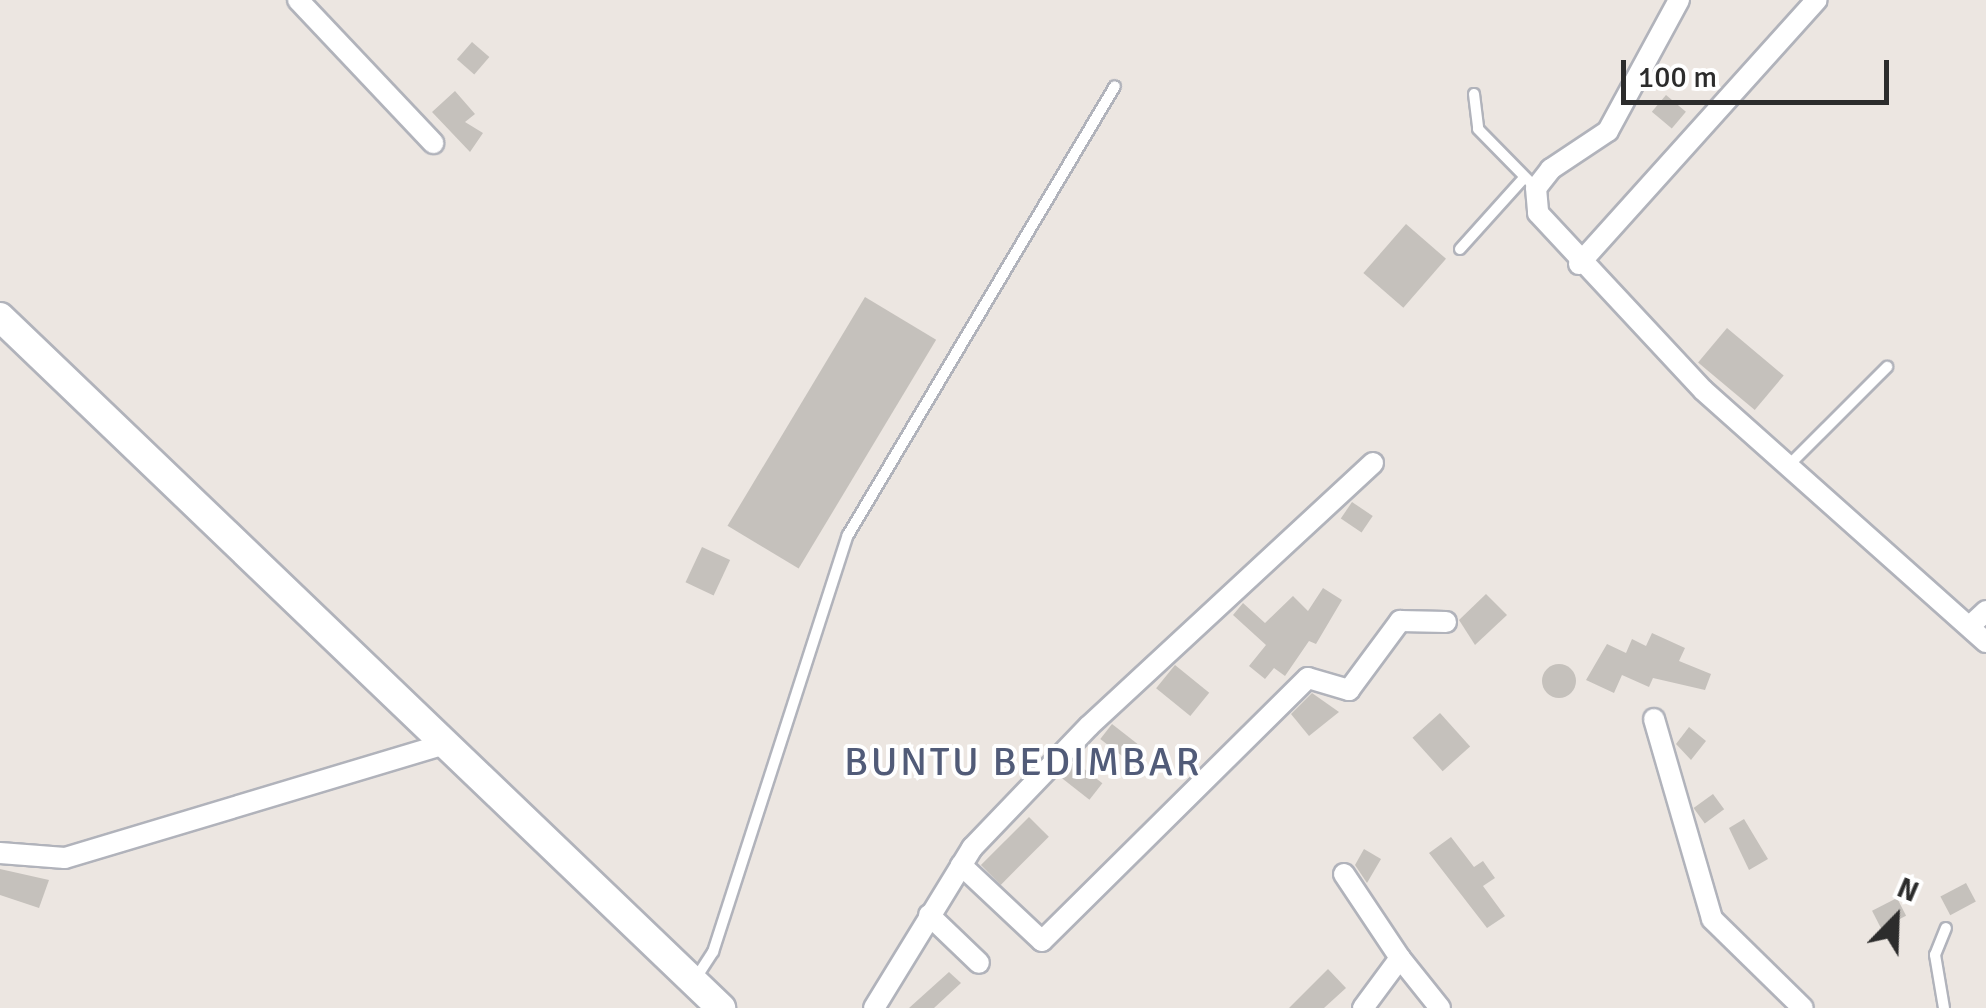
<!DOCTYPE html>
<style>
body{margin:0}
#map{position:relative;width:1986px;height:1008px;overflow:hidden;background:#ece6e1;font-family:Signika,sans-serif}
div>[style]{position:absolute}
.building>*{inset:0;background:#c5c1bc;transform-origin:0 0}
.round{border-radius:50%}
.roads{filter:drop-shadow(2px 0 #b1b3bb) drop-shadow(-2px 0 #b1b3bb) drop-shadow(0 2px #b1b3bb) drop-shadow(0 -2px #b1b3bb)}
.lane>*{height:10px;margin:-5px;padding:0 5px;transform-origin:5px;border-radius:5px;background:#fff}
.street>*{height:20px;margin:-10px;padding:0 10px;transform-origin:10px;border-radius:10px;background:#fff}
.secondary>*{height:28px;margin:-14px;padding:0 14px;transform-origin:14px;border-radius:14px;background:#fff}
span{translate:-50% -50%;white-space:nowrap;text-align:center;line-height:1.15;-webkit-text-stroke:8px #fff;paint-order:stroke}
.quarter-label{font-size:40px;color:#515b78;letter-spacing:2.5px}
.north{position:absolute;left:1846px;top:868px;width:100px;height:100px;-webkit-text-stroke:8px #fff;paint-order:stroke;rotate:23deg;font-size:28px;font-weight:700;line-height:40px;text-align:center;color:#2c2c2c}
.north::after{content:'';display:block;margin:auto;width:35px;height:45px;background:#2c2c2c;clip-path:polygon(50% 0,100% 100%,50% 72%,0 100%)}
.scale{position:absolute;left:1621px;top:60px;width:268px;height:45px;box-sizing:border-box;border:5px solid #2c2c2c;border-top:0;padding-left:12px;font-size:30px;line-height:35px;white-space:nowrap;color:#2c2c2c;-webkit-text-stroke:8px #fff;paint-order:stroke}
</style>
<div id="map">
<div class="building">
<div style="left:472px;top:42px;width:23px;height:23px;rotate:41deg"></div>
<div style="clip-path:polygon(455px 91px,475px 114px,465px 122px,483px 133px,470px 152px,432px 112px)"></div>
<div style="left:1666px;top:95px;width:26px;height:22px;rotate:40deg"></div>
<div style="left:1406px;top:224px;width:53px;height:65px;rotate:41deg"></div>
<div style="left:865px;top:297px;width:83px;height:267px;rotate:31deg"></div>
<div style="left:1727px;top:328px;width:74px;height:45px;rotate:40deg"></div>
<div style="left:1352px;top:502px;width:25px;height:20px;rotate:34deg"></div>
<div style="left:702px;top:547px;width:31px;height:39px;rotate:25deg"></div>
<div style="clip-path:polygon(1323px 588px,1342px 600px,1316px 644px,1309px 641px,1285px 676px,1274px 668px,1265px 679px,1249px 666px,1266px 645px,1233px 615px,1243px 603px,1265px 623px,1293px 596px,1308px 611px)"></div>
<div style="clip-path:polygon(1486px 594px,1507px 615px,1475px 645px,1459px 620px)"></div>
<div style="clip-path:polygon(1652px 633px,1685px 648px,1679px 661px,1711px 674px,1705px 690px,1653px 678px,1649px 687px,1622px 675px,1614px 693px,1586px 680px,1607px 644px,1626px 653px,1632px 639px,1646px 646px)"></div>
<div class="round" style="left:1542px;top:664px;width:34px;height:34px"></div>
<div style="left:1175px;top:665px;width:44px;height:30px;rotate:39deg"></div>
<div style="clip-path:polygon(1312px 693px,1339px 712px,1309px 736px,1291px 714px)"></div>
<div style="left:1440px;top:713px;width:45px;height:37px;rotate:48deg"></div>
<div style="left:1112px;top:724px;width:41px;height:19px;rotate:38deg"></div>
<div style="clip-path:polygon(1689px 727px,1706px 741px,1691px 760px,1676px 744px)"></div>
<div style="left:1074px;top:761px;width:36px;height:21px;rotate:38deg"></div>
<div style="left:1713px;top:794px;width:19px;height:24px;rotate:54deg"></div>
<div style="left:1029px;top:817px;width:28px;height:68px;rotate:45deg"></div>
<div style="clip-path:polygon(1744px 819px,1768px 859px,1749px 870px,1729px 828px)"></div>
<div style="clip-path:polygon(1451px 837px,1474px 867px,1483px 861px,1495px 878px,1483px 886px,1505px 916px,1487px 928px,1429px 853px)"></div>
<div style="clip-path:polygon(1364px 849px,1381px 859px,1367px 883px,1355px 865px)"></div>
<div style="clip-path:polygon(0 869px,49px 880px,39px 908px,0 895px)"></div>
<div style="left:1966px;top:883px;width:21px;height:29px;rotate:62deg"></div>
<div style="left:1897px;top:898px;width:20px;height:28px;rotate:63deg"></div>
<div style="clip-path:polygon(1328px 969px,1346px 988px,1324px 1008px,1289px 1008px)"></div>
<div style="clip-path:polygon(949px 972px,961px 983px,934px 1008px,909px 1008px)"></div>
</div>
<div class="roads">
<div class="lane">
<div style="left:1474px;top:94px;width:35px;rotate:83deg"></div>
<div style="left:1478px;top:129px;width:83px;rotate:45.5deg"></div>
<div style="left:1460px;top:249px;width:94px;rotate:-48deg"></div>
<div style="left:1789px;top:465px;width:139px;rotate:-45deg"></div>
<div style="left:694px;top:981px;width:35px;rotate:-57deg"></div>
<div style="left:713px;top:952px;width:438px;rotate:-72.1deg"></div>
<div style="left:848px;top:535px;width:522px;rotate:-59.26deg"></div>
<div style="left:1944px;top:1008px;width:54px;rotate:-99.6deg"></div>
<div style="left:1935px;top:955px;width:29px;rotate:-68deg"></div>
</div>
<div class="street">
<div style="left:298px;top:0;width:197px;rotate:46.6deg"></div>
<div style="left:1679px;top:0;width:149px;rotate:118.5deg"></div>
<div style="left:1608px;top:131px;width:69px;rotate:146.3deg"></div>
<div style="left:1551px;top:169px;width:24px;rotate:128deg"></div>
<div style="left:1536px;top:188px;width:25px;rotate:85deg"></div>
<div style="left:1538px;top:213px;width:242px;rotate:47deg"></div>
<div style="left:1703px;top:390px;width:379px;rotate:41.7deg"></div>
<div style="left:1579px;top:264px;width:355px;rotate:-48deg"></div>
<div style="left:1970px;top:626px;width:22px;rotate:-43deg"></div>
<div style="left:1654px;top:719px;width:208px;rotate:73.8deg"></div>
<div style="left:1712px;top:919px;width:127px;rotate:44.4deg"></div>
<div style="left:0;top:853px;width:65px;rotate:4.4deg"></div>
<div style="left:65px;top:858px;width:397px;rotate:-16.7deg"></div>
<div style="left:961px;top:865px;width:111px;rotate:43.2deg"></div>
<div style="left:1042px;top:941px;width:374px;rotate:-44.7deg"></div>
<div style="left:1308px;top:678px;width:43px;rotate:16.3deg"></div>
<div style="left:1349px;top:690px;width:86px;rotate:-53.5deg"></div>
<div style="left:1400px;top:621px;width:46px;rotate:1.2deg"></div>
<div style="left:1344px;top:874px;width:101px;rotate:56.3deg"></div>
<div style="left:1400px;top:958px;width:62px;rotate:126.5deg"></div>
<div style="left:929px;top:915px;width:69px;rotate:43.8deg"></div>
<div style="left:1400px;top:958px;width:64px;rotate:51.3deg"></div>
<div style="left:874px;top:1008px;width:188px;rotate:-58.5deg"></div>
<div style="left:972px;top:848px;width:169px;rotate:-46.2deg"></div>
<div style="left:1089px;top:726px;width:387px;rotate:-42.8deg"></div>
</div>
<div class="secondary">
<div style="left:0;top:317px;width:999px;rotate:43.78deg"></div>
</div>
</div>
<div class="quarter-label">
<span style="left:1023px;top:762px">BUNTU BEDIMBAR</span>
</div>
<div class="north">N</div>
<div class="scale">100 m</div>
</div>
